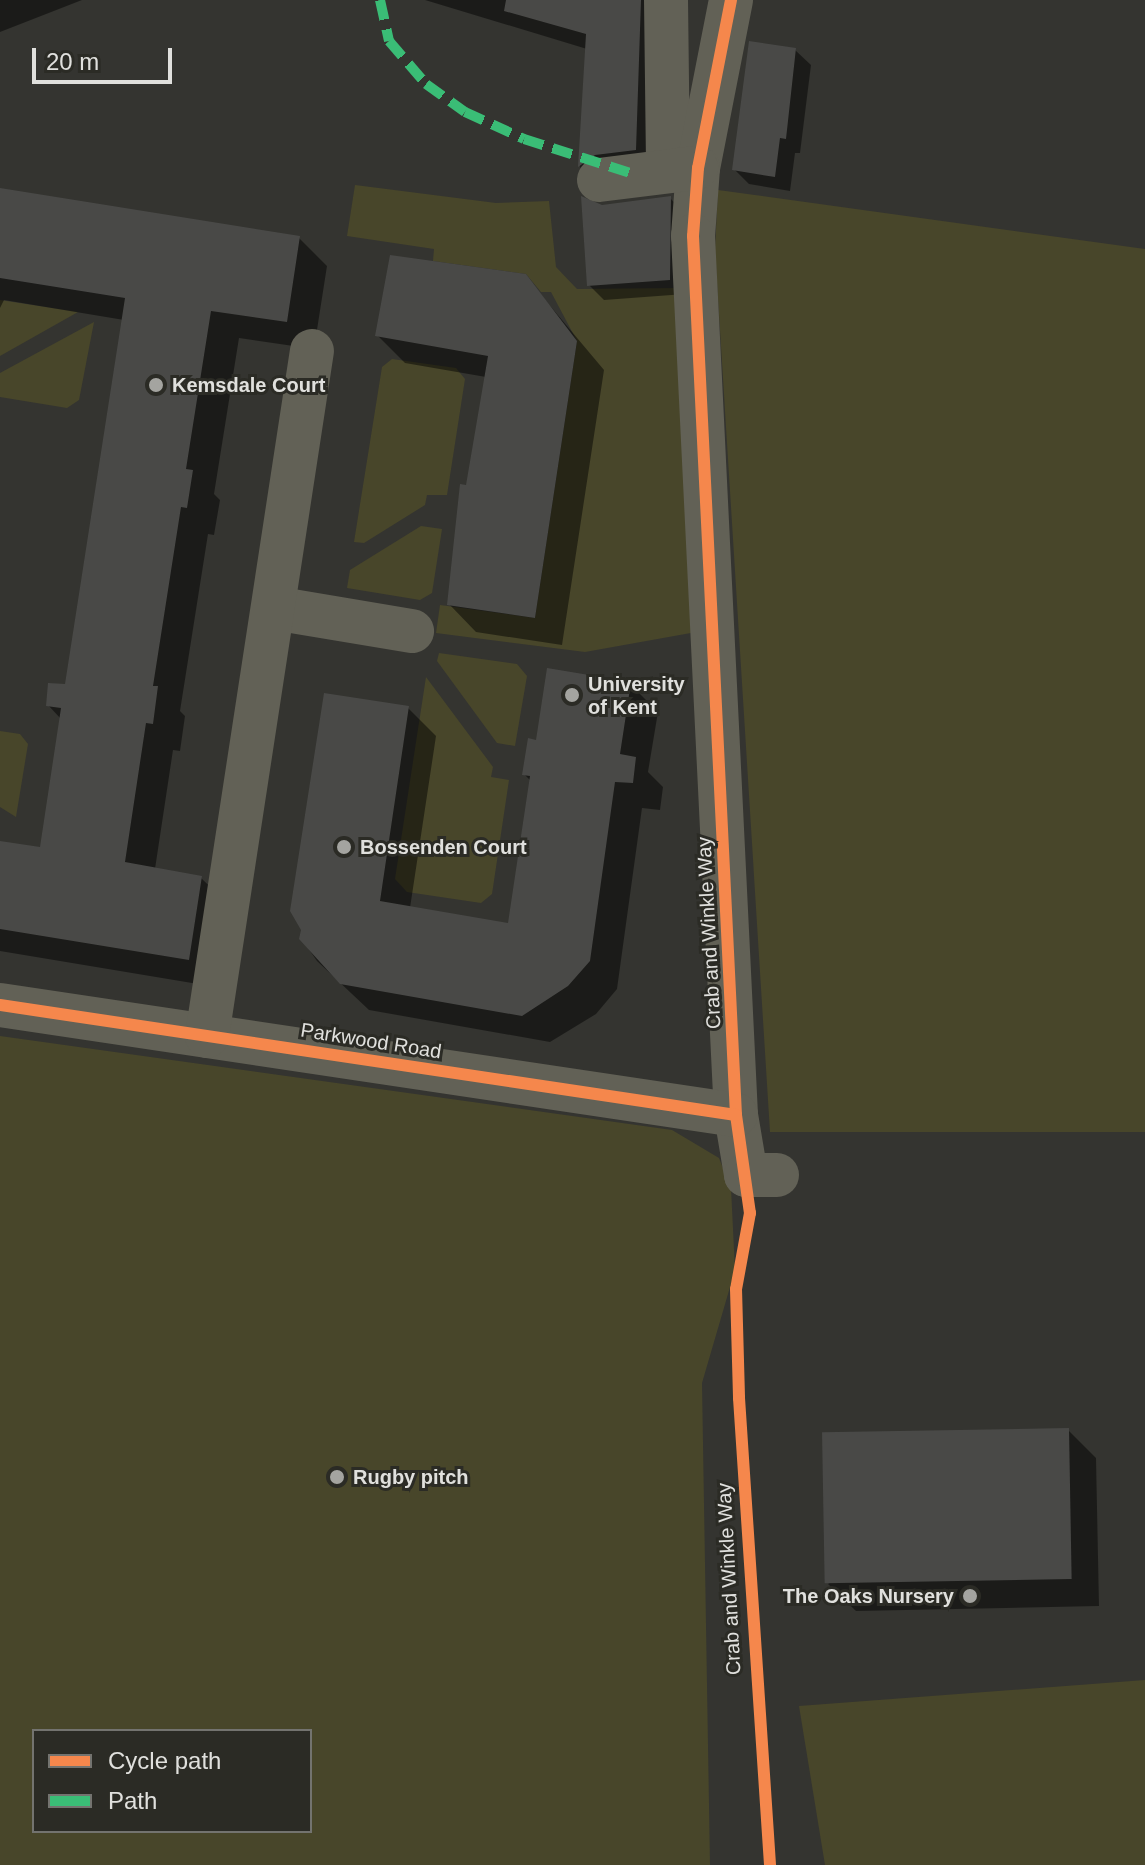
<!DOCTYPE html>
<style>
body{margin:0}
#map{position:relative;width:1145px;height:1865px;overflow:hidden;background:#343430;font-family:Arial,sans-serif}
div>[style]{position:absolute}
.green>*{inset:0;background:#48462a}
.shadow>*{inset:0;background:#0007}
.building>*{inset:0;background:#494947;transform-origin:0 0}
.minor>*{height:44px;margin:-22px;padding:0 22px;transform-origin:22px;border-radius:22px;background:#626156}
.quiet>*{height:10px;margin-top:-5px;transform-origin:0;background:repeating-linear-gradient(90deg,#3abd76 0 20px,transparent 0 30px)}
.cycleway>*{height:12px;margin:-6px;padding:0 6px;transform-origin:6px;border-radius:6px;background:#f5874c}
.dots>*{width:22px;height:22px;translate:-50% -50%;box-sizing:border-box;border:4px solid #2b2b25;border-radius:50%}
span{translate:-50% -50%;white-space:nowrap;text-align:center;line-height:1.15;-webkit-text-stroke:6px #2b2b25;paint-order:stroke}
.poi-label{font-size:20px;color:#e0e0dd;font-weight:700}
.left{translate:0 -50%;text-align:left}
.right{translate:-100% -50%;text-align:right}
.street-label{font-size:20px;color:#e0e0dd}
.legend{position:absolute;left:32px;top:1729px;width:280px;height:104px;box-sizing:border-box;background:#2b2b25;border:2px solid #73736f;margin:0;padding:10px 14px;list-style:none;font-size:24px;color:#e0e0dd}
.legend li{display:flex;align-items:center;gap:16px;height:40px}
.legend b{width:40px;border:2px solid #73736f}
.scale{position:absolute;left:32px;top:48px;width:140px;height:36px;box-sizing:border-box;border:4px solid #e0e0dd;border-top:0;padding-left:10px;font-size:24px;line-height:28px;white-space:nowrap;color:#e0e0dd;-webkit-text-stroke:6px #2b2b25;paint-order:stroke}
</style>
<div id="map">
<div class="green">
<div style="clip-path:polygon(355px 185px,496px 203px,549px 201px,556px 267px,577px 289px,680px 288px,702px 631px,585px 652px,436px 633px,440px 605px,535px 618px,577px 341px,551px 292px,541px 292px,526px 274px,433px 261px,434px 249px,347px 236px)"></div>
<div style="clip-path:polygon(718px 190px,1145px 249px,1145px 1132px,770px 1132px,715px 250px)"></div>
<div style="clip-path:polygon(0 300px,78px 312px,0 356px)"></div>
<div style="clip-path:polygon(94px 322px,79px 400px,67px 408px,0 397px,0 373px)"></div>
<div style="clip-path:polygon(392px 359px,456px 368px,465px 379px,447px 495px,427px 495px,425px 505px,364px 543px,354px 542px,382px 367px)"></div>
<div style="clip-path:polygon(421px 526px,442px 529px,432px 593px,420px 600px,347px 588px,350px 570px)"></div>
<div style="clip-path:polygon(439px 653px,517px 664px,527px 676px,515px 746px,497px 743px,437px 661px)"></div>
<div style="clip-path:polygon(426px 677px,493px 767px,491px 777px,509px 780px,492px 894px,481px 903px,407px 892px,395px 879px)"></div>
<div style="clip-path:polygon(0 731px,20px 734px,28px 744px,16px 817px,0 807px)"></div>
<div style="clip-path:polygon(evenodd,0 1036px,672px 1130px,719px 1158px,731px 1188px,735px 1270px,702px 1383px,710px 1865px,0 1865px,0 1036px,34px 1731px,310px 1731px,310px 1831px,34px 1831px,34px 1731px)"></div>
<div style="clip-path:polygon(1145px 1680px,1145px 1865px,825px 1865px,799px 1706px)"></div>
</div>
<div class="shadow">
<div style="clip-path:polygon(0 0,82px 0,0 32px)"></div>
<div style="clip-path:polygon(425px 0,672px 0,657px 172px,602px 188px,580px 167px,587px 49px)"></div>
<div style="clip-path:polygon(795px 50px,811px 65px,800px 153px,795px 153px,790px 191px,749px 184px,734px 169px)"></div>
<div style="clip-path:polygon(0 190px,299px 238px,327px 266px,314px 349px,239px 338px,214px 494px,220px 500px,214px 535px,208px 534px,180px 711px,185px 716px,180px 751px,173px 750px,155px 869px,201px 878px,229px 905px,216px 987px,0 951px,0 842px,41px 849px,61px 719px,48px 705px,66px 686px,124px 320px,4px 300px,0 308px)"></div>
<div style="clip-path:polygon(670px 198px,685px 214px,685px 294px,604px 300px,589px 285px)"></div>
<div style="clip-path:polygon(525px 276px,604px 370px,562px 645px,476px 632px,449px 604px,486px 377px,405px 363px,377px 335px)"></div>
<div style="clip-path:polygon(630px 684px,658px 712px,648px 772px,663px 787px,660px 810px,642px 808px,617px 989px,596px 1014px,550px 1042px,369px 1010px,317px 961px,301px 938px,408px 708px,436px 736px,410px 908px,510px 925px,531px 781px,525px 775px,538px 742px)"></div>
<div style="clip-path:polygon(1068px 1430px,1096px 1458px,1099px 1606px,856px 1611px,828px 1584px)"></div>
</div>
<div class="building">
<div style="clip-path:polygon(506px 0,641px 0,636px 150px,595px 155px,578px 167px,586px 34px,504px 11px)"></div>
<div style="clip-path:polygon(749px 41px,796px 48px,786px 139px,780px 138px,775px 177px,732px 170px)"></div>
<div style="clip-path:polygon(0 188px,300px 236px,287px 322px,211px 311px,186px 469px,193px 470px,187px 508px,181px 507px,153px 686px,158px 686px,153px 724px,146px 723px,125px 862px,202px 876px,189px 960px,0 929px,0 841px,40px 847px,61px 708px,46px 706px,48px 683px,65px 684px,125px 298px,0 278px)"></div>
<div style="clip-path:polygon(581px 196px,602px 205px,671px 196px,670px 280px,587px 286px)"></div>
<div style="clip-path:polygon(390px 255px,526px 274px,577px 341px,535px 618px,447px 605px,460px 484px,466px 485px,488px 356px,375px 336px)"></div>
<div style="clip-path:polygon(547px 668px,631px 682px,620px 754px,636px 757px,633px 783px,615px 782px,590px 961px,568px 986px,522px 1016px,340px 984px,299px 939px,301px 930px,290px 911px,324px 693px,409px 706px,380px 901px,508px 923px,530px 776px,522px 775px,528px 738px,536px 740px)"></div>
<div style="left:1069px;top:1428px;width:151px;height:247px;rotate:89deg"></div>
</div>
<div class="minor">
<div style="left:666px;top:0;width:171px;rotate:89.3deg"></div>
<div style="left:731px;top:0;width:171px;rotate:101.1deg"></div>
<div style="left:698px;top:168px;width:68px;rotate:94.2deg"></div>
<div style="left:693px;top:236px;width:880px;rotate:87.2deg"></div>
<div style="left:736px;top:1115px;width:61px;rotate:80.5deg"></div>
<div style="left:746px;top:1175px;width:31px"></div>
<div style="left:599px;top:180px;width:98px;rotate:-7.1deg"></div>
<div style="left:274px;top:608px;width:140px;rotate:9.5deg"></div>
<div style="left:0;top:1005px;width:744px;rotate:8.5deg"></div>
<div style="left:207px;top:1036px;width:693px;rotate:-81.29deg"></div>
</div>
<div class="quiet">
<div style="left:380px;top:0;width:42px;rotate:77.6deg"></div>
<div style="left:389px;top:41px;width:57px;rotate:49.3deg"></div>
<div style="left:426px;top:84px;width:48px;rotate:35.7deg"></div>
<div style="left:465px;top:112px;width:65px;rotate:24.6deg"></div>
<div style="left:524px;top:139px;width:119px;rotate:17.7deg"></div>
</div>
<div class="cycleway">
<div style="left:731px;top:0;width:171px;rotate:101.1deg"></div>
<div style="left:698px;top:168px;width:68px;rotate:94.2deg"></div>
<div style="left:693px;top:236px;width:880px;rotate:87.2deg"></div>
<div style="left:736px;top:1115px;width:99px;rotate:81.9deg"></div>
<div style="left:750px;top:1213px;width:77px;rotate:100.4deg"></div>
<div style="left:736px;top:1289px;width:109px;rotate:88.4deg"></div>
<div style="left:739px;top:1398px;width:468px;rotate:86.2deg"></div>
<div style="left:0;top:1005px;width:744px;rotate:8.5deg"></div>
</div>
<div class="dots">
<div style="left:156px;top:385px;background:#a4a4a0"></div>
<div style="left:572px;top:695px;background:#a4a4a0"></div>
<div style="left:344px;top:847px;background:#a4a4a0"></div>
<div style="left:337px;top:1477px;background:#a4a4a0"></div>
<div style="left:970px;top:1596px;background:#a4a4a0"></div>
</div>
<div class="poi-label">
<span class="left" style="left:172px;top:385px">Kemsdale Court</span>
<span class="left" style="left:588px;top:696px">University<br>of Kent</span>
<span class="left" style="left:360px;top:847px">Bossenden Court</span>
<span class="left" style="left:353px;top:1477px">Rugby pitch</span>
<span class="right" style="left:954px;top:1596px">The Oaks Nursery</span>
</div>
<div class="street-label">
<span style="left:709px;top:933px;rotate:-93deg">Crab and Winkle Way</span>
<span style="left:371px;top:1041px;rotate:9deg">Parkwood Road</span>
<span style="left:729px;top:1579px;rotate:-93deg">Crab and Winkle Way</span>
</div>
<ul class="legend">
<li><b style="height:10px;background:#f5874c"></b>Cycle path</li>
<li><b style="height:10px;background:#3abd76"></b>Path</li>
</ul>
<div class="scale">20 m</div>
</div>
